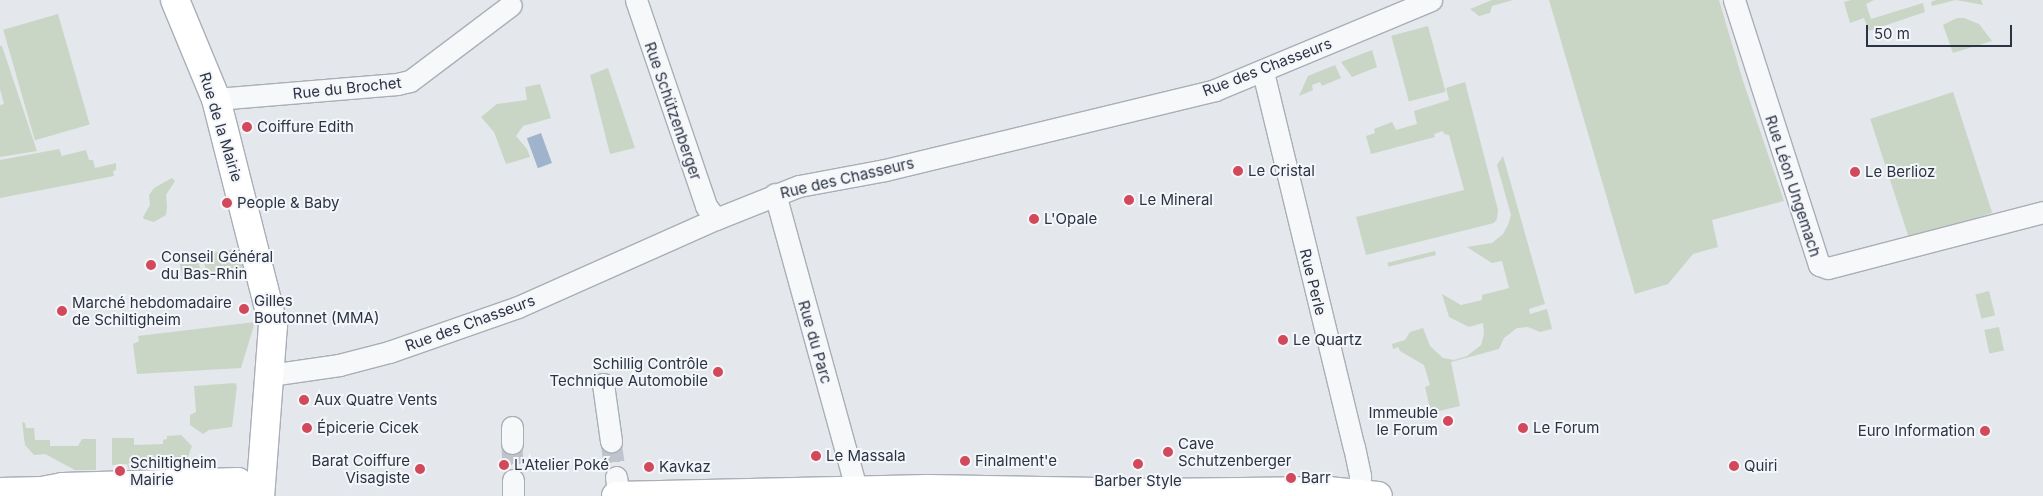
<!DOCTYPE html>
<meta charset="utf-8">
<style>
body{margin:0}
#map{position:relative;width:2043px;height:496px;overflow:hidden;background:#e4e7ec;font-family:Inter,sans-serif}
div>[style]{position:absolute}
.green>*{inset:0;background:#c9d6c5;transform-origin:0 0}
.water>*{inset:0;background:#9fb4cc;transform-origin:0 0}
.street-tunnel>*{height:21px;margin-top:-10.5px;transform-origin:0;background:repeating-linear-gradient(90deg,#bfc3cb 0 21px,transparent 0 32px)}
.roads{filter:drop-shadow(1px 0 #a9aeb7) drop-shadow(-1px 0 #a9aeb7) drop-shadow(0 1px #a9aeb7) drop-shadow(0 -1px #a9aeb7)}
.street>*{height:21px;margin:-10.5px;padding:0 10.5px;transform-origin:10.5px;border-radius:10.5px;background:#f7f8fa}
.secondary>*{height:28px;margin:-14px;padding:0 14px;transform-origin:14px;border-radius:14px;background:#fff}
.dots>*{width:14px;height:14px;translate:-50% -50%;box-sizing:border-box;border:2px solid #f4f6f9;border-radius:50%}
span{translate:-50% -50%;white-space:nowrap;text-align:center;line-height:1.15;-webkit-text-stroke:4px #f4f6f9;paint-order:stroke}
.street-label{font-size:15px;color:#2b3445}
.poi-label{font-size:15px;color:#2b3445}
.left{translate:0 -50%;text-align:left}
.right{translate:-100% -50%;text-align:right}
.scale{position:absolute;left:1866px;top:25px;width:146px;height:22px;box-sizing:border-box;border:2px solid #2b3445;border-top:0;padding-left:6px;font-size:15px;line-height:18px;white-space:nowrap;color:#2b3445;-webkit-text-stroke:4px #f4f6f9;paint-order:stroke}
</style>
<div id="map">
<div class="green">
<div style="clip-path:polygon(1492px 0,1513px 0,1492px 6px,1490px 13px,1479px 16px,1470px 9px)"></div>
<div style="clip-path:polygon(1549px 0,1719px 0,1743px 81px,1784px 201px,1712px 220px,1718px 247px,1693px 254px,1668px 284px,1635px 294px)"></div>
<div style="clip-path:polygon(1851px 0,1874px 0,1866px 4px,1871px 19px,1923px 3px,1925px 12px,1869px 31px,1864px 18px,1850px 23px,1844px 2px)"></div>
<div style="clip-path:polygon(1936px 0,1981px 0,1983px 5px,1956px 0,1932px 6px,1931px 2px)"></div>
<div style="left:58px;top:14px;width:115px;height:57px;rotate:74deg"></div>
<div style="clip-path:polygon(1957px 18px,1964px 18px,1979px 24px,1992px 41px,1953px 53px,1943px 25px)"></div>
<div style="left:1428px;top:26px;width:68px;height:38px;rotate:75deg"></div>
<div style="clip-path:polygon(0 46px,2px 46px,37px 151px,0 157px,0 105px,4px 104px,0 89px)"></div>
<div style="clip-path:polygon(1372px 50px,1377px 67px,1352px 77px,1341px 62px)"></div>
<div style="clip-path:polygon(1335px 65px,1341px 78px,1322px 86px,1320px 82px,1312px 85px,1313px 90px,1299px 96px,1308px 76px)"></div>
<div style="clip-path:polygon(608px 68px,635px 148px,610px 154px,590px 75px)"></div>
<div style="clip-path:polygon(1465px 82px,1498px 210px,1497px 219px,1494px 223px,1366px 255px,1356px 217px,1464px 190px,1449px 135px,1444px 134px,1443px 131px,1434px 134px,1435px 137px,1371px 154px,1366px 136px,1375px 133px,1374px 129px,1392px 122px,1396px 130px,1417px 124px,1414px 111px,1449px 100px,1446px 88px)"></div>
<div style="clip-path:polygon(540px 84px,551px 118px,523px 126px,516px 136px,527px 149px,530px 157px,506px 164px,494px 132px,481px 117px,497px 104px,527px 100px,525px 87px)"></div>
<div style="left:1953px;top:92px;width:127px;height:87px;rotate:72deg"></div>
<div style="clip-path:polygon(59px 149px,62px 156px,86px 150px,89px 160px,93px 160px,95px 168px,116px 163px,116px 170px,113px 171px,114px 176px,0 198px,0 160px)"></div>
<div style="clip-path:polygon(1503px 156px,1545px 304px,1529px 309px,1530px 314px,1547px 309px,1552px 329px,1540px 332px,1528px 327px,1517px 328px,1504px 338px,1499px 349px,1451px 362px,1460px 406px,1431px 413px,1425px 387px,1430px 385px,1424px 365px,1400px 351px,1398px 347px,1393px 349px,1392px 344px,1405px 340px,1410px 332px,1423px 328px,1430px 346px,1443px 358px,1454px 360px,1467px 356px,1481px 345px,1484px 334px,1483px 323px,1469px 327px,1449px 317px,1442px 294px,1461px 305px,1482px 300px,1482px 295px,1509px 288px,1502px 261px,1492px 263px,1467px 247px,1492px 243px,1503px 234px,1508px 225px,1511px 215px,1497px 165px)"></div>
<div style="clip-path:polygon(172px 178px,175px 181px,166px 195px,167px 206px,166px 215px,154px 222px,144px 219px,143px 217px,150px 205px,149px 195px,154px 188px)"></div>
<div style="clip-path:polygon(240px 248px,245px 267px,208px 275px,201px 255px)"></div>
<div style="left:1435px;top:251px;width:4px;height:49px;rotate:76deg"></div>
<div style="clip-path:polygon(196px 256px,203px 276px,183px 280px,179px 260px)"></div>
<div style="left:1989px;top:291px;width:25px;height:14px;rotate:76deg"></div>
<div style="clip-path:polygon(255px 322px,241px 368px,137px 374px,133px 344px,139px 341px,138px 336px)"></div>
<div style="left:1999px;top:327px;width:24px;height:15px;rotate:78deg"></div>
<div style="clip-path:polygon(235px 383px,237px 386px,232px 427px,209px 430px,203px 434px,190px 425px,190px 415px,196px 412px,194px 386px)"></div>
<div style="clip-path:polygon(22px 422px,25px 423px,26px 428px,34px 428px,35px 440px,50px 440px,50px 446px,78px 446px,82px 439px,96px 439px,96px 470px,75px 470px,45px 454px,34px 455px,25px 445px)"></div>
<div style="clip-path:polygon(181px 435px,192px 446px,188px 457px,188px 468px,129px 469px,127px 464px,112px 465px,112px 438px,134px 438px,134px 445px,163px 444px,163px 440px,167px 439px,167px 436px)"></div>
</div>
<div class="water">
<div style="left:541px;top:133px;width:32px;height:15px;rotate:70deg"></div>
</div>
<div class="street-tunnel">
<div style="left:611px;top:441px;width:36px;rotate:82deg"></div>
<div style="left:512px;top:443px;width:37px;rotate:88deg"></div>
</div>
<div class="roads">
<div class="street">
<div style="left:636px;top:0;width:218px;rotate:71.2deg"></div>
<div style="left:706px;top:206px;width:16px;rotate:52deg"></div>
<div style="left:1734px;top:0;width:278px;rotate:72.2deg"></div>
<div style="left:1819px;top:265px;width:9px;rotate:18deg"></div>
<div style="left:1828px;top:268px;width:222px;rotate:-14.6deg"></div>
<div style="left:1263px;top:72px;width:386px;rotate:76.4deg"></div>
<div style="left:1354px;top:447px;width:30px;rotate:78deg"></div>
<div style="left:1360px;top:476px;width:18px;rotate:93deg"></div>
<div style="left:216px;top:99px;width:182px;rotate:-4.7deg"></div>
<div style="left:397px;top:84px;width:13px;rotate:-13deg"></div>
<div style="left:410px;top:81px;width:126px;rotate:-37deg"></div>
<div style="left:775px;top:194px;width:308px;rotate:74.6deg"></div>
<div style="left:270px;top:375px;width:70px;rotate:-8.2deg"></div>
<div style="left:339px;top:365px;width:52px;rotate:-14.6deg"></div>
<div style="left:389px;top:352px;width:137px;rotate:-19.2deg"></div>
<div style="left:518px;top:307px;width:217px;rotate:-24deg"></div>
<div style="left:716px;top:219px;width:89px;rotate:-21.7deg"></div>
<div style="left:799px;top:186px;width:87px;rotate:-10.5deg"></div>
<div style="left:885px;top:170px;width:340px;rotate:-13.6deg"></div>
<div style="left:1215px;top:90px;width:234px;rotate:-22.6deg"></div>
<div style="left:603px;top:384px;width:58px;rotate:82deg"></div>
<div style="left:512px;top:427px;width:16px;rotate:90deg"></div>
<div style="left:616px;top:477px;width:19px;rotate:81deg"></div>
<div style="left:513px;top:480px;width:16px;rotate:90deg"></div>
</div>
<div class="secondary">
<div style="left:175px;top:0;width:107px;rotate:67.5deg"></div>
<div style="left:216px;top:99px;width:233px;rotate:75.8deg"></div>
<div style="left:273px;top:325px;width:171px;rotate:94.3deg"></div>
<div style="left:0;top:492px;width:42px;rotate:-1.4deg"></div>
<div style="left:42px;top:491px;width:21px;rotate:-11deg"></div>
<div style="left:63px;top:487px;width:175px;rotate:-1.6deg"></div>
<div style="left:238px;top:482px;width:24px;rotate:36deg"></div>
<div style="left:616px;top:496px;width:312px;rotate:-1.3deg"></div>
<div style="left:928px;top:489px;width:226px;rotate:1deg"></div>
<div style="left:1154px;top:493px;width:174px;rotate:-0.7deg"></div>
<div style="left:1328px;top:491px;width:50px;rotate:5.7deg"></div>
</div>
</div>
<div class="dots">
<div style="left:247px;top:127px;background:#d1495b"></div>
<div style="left:1238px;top:171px;background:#d1495b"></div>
<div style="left:1855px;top:172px;background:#d1495b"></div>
<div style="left:1129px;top:200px;background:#d1495b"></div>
<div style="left:227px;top:203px;background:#d1495b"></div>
<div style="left:1034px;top:219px;background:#d1495b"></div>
<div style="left:151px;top:265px;background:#d1495b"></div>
<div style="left:244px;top:309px;background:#d1495b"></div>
<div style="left:62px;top:311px;background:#d1495b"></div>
<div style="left:1283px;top:340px;background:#d1495b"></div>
<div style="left:718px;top:372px;background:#d1495b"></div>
<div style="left:304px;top:400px;background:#d1495b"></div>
<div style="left:1448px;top:421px;background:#d1495b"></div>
<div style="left:307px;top:428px;background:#d1495b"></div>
<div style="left:1523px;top:428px;background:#d1495b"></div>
<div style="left:1985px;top:431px;background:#d1495b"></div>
<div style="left:1168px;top:452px;background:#d1495b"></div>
<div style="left:816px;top:456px;background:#d1495b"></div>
<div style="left:965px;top:461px;background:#d1495b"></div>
<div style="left:1138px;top:464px;background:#d1495b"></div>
<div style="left:504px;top:465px;background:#d1495b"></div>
<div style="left:1734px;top:466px;background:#d1495b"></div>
<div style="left:649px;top:467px;background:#d1495b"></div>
<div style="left:420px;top:469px;background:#d1495b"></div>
<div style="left:120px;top:471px;background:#d1495b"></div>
<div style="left:1291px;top:478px;background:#d1495b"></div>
</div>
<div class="street-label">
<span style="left:1267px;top:67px;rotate:-21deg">Rue des Chasseurs</span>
<span style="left:347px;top:88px;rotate:-6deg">Rue du Brochet</span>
<span style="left:673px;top:111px;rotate:71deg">Rue Schützenberger</span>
<span style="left:221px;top:127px;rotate:73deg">Rue de la Mairie</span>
<span style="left:847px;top:178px;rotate:-13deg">Rue des Chasseurs</span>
<span style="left:1793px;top:186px;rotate:72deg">Rue Léon Ungemach</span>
<span style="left:1313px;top:282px;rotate:76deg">Rue Perle</span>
<span style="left:470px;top:323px;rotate:-20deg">Rue des Chasseurs</span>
<span style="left:815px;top:342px;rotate:74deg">Rue du Parc</span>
</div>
<div class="poi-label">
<span class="left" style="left:257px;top:127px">Coiffure Edith</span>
<span class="left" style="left:1248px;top:171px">Le Cristal</span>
<span class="left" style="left:1865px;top:172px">Le Berlioz</span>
<span class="left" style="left:1139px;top:200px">Le Mineral</span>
<span class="left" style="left:237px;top:203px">People &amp; Baby</span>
<span class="left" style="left:1044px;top:219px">L'Opale</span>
<span class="left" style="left:161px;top:265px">Conseil Général<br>du Bas-Rhin</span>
<span class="left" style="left:254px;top:309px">Gilles<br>Boutonnet (MMA)</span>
<span class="left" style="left:72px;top:311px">Marché hebdomadaire<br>de Schiltigheim</span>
<span class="left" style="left:1293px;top:340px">Le Quartz</span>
<span class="right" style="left:708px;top:372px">Schillig Contrôle<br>Technique Automobile</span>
<span class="left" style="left:314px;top:400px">Aux Quatre Vents</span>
<span class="right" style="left:1438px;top:421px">Immeuble<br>le Forum</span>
<span class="left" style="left:317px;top:428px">Épicerie Cicek</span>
<span class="left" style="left:1533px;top:428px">Le Forum</span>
<span class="right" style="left:1975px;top:431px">Euro Information</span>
<span class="left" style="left:1178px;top:452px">Cave<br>Schutzenberger</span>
<span class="left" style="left:826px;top:456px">Le Massala</span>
<span class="right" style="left:410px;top:469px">Barat Coiffure<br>Visagiste</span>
<span class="left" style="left:975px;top:461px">Finalment'e</span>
<span class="left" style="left:130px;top:471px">Schiltigheim<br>Mairie</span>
<span class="left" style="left:514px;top:465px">L'Atelier Poké</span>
<span class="left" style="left:1744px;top:466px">Quiri</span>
<span class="left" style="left:659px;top:467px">Kavkaz</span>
<span class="left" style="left:1301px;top:478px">Barr</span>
<span style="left:1138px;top:481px">Barber Style</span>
</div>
<div class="scale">50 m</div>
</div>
